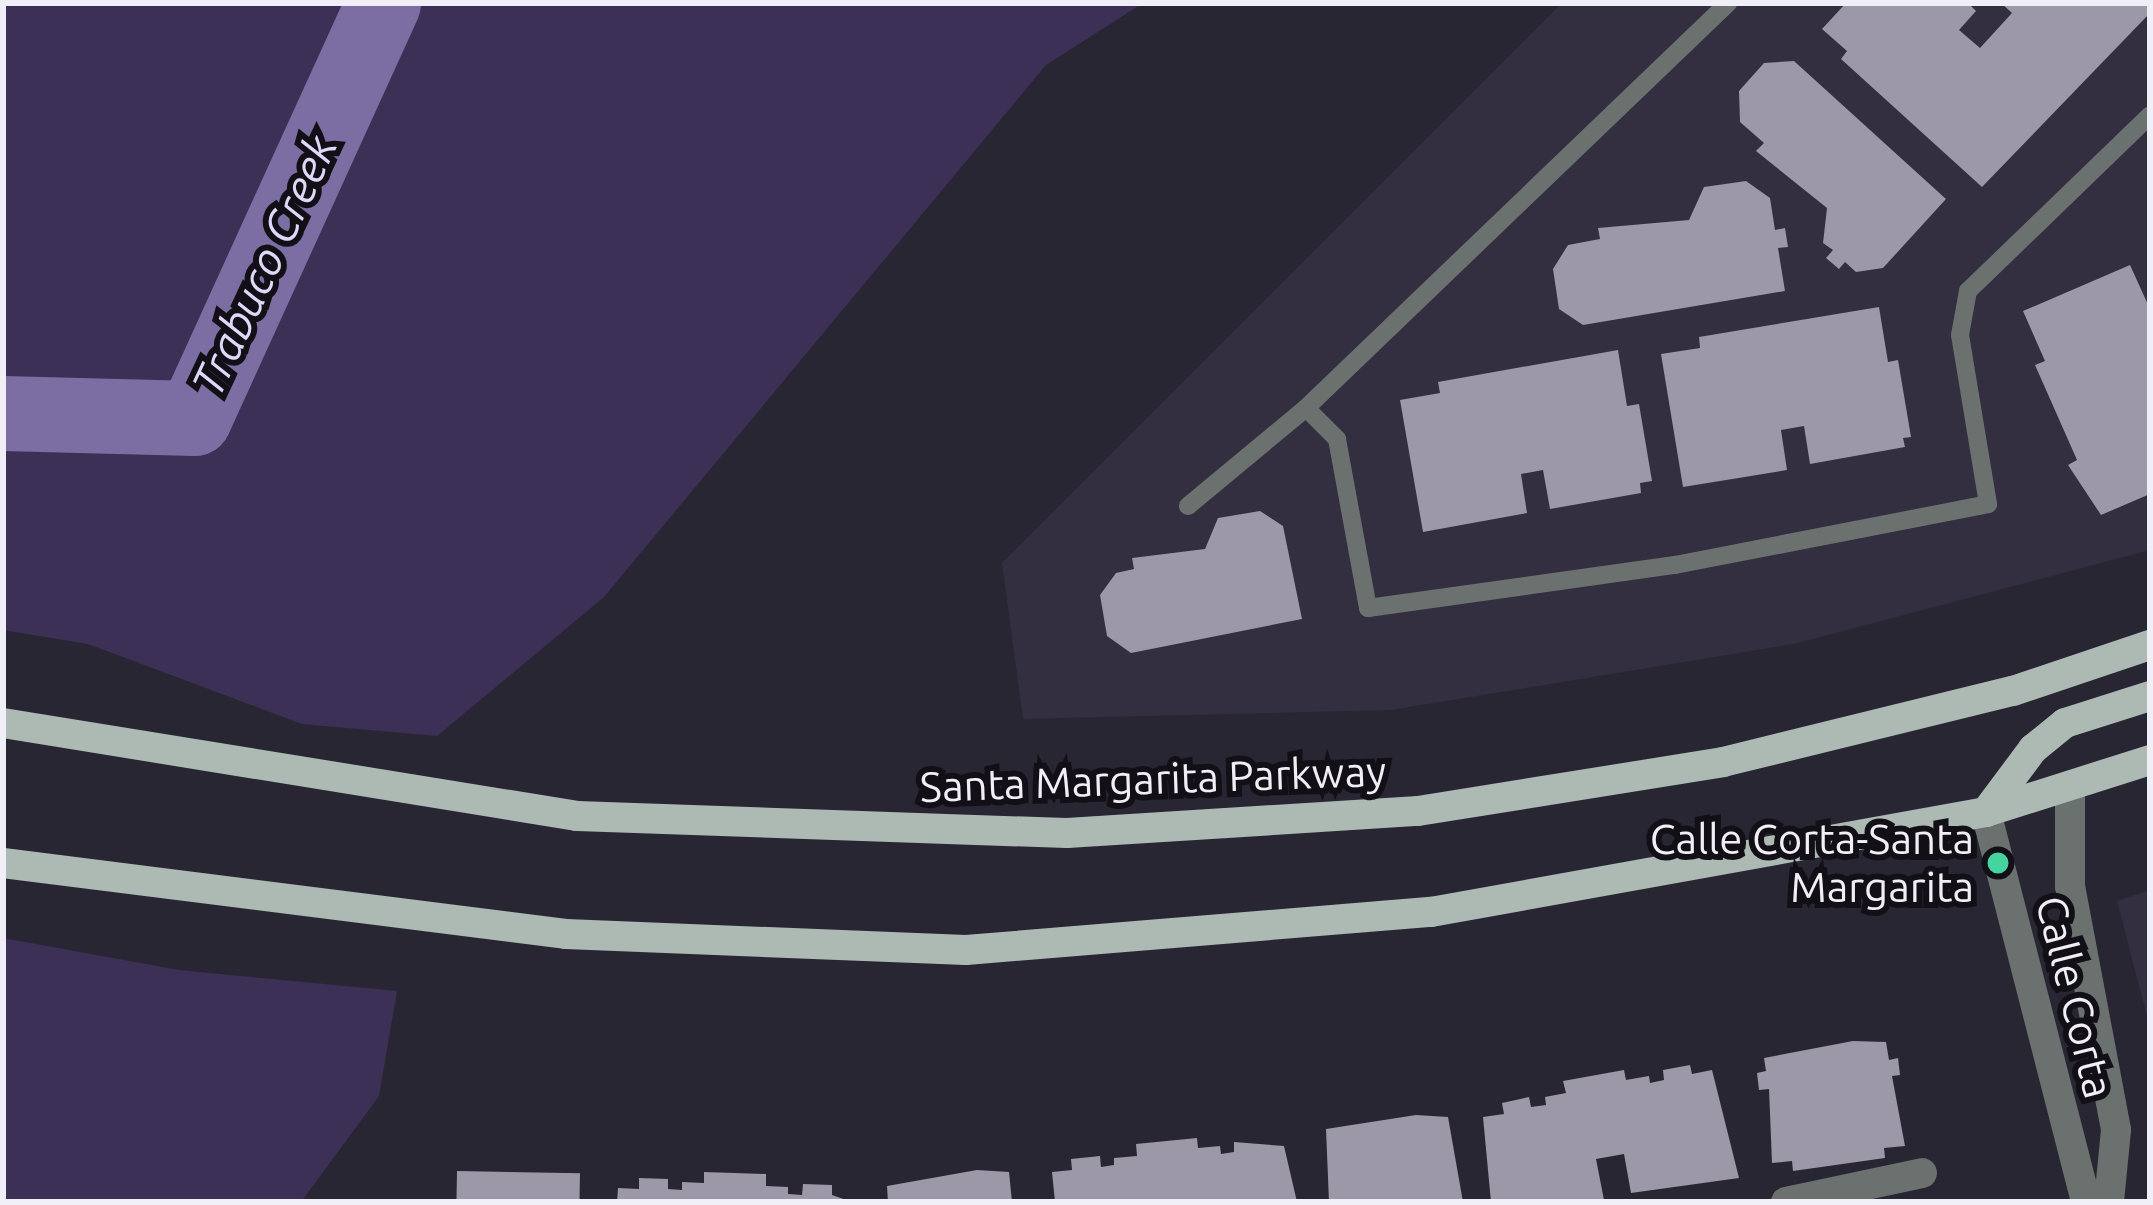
<!DOCTYPE html>
<style>
body{margin:0}
#map{position:relative;width:2153px;height:1205px;overflow:hidden;background:#292633;font-family:Ubuntu,sans-serif}
div>[style]{position:absolute}
.built>*{inset:0;background:#332e40}
.green>*{inset:0;background:#3c3056}
.river>*{height:75px;margin:-37.5px;padding:0 37.5px;transform-origin:37.5px;border-radius:37.5px;background:#7c6da2}
.building>*{inset:0;background:#9c98a8;transform-origin:0 0}
.service>*{height:18px;margin:-9px;padding:0 9px;transform-origin:9px;border-radius:9px;background:#6a716e}
.minor>*{height:30px;margin:-15px;padding:0 15px;transform-origin:15px;border-radius:15px;background:#6a716e}
.tertiary>*{height:30px;margin:-15px;padding:0 15px;transform-origin:15px;border-radius:15px;background:#6a716e}
.primary>*{height:30px;margin:-15px;padding:0 15px;transform-origin:15px;border-radius:15px;background:#acbab3}
.dots>*{width:33px;height:33px;translate:-50% -50%;box-sizing:border-box;border:6px solid #121016;border-radius:50%}
span{translate:-50% -50%;white-space:nowrap;text-align:center;line-height:1.15;-webkit-text-stroke:12px #121016;paint-order:stroke}
.street-label{font-size:42px;color:#f0eef6}
.poi-label{font-size:42px;color:#f0eef6}
.right{translate:-100% -50%;text-align:right}
.water-label{font-size:45px;color:#e0d8f8;font-style:italic}
.frame{position:absolute;inset:0;border:6px solid #f0eef6;pointer-events:none}
</style>
<div id="map">
<div class="built">
<div style="clip-path:polygon(1562px 3px,2150px 3px,2150px 550px,1794px 644px,1391px 710px,1023px 719px,1002px 563px)"></div>
<div style="clip-path:polygon(2150px 890px,2150px 1028px,2117px 901px)"></div>
</div>
<div class="green">
<div style="clip-path:polygon(3px 3px,1143px 3px,1046px 65px,604px 597px,437px 736px,302px 724px,88px 644px,3px 630px)"></div>
<div style="clip-path:polygon(3px 938px,179px 970px,397px 991px,379px 1096px,301px 1202px,3px 1202px)"></div>
</div>
<div class="river">
<div style="left:3px;top:413px;width:191px;rotate:1.5deg"></div>
<div style="left:194px;top:418px;width:456px;rotate:-65.5deg"></div>
</div>
<div class="building">
<div style="clip-path:polygon(1846px 3px,1968px 3px,1976px 11px,1959px 30px,1980px 48px,2012px 13px,2001px 3px,2150px 3px,2150px 13px,1982px 187px,1841px 59px,1847px 51px,1822px 29px)"></div>
<div style="clip-path:polygon(1794px 61px,1946px 199px,1883px 268px,1856px 272px,1845px 262px,1839px 269px,1826px 258px,1833px 250px,1823px 243px,1827px 208px,1756px 151px,1764px 143px,1740px 122px,1739px 91px,1764px 63px)"></div>
<div style="clip-path:polygon(1746px 181px,1770px 198px,1775px 230px,1785px 228px,1788px 247px,1778px 248px,1785px 291px,1583px 325px,1559px 309px,1553px 269px,1568px 245px,1600px 239px,1598px 228px,1689px 220px,1704px 187px)"></div>
<div style="clip-path:polygon(2130px 265px,2150px 309px,2150px 494px,2101px 515px,2068px 465px,2077px 460px,2035px 365px,2045px 361px,2023px 311px)"></div>
<div style="clip-path:polygon(1879px 307px,1888px 362px,1898px 360px,1911px 437px,1903px 438px,1905px 447px,1810px 464px,1804px 426px,1781px 430px,1787px 470px,1683px 487px,1661px 354px,1700px 348px,1699px 337px)"></div>
<div style="clip-path:polygon(1618px 350px,1627px 406px,1639px 404px,1652px 481px,1640px 483px,1641px 493px,1550px 509px,1543px 470px,1521px 474px,1527px 513px,1423px 532px,1400px 400px,1440px 393px,1438px 382px)"></div>
<div style="clip-path:polygon(1260px 511px,1283px 526px,1302px 619px,1131px 653px,1107px 636px,1100px 595px,1116px 573px,1134px 569px,1132px 558px,1205px 549px,1218px 518px)"></div>
<div style="clip-path:polygon(1853px 1041px,1886px 1042px,1889px 1060px,1898px 1058px,1900px 1075px,1892px 1076px,1905px 1146px,1884px 1148px,1885px 1158px,1793px 1171px,1792px 1161px,1772px 1163px,1769px 1089px,1759px 1090px,1757px 1073px,1766px 1071px,1764px 1058px)"></div>
<div style="clip-path:polygon(1690px 1065px,1692px 1074px,1712px 1070px,1739px 1178px,1631px 1193px,1624px 1154px,1596px 1159px,1604px 1200px,1491px 1202px,1483px 1117px,1504px 1114px,1502px 1103px,1529px 1097px,1531px 1107px,1546px 1105px,1545px 1097px,1566px 1093px,1563px 1081px,1624px 1070px,1626px 1080px,1649px 1076px,1650px 1083px,1664px 1080px,1663px 1070px)"></div>
<div style="clip-path:polygon(1416px 1115px,1448px 1117px,1463px 1202px,1329px 1202px,1326px 1129px)"></div>
<div style="clip-path:polygon(1197px 1138px,1198px 1148px,1220px 1146px,1221px 1154px,1234px 1152px,1234px 1142px,1284px 1146px,1297px 1202px,1055px 1202px,1052px 1172px,1072px 1170px,1071px 1159px,1100px 1156px,1101px 1167px,1114px 1165px,1114px 1158px,1137px 1156px,1136px 1144px)"></div>
<div style="clip-path:polygon(977px 1170px,1009px 1172px,1012px 1202px,888px 1202px,887px 1186px)"></div>
<div style="left:457px;top:1171px;width:123px;height:31px;rotate:1deg"></div>
<div style="clip-path:polygon(704px 1172px,766px 1174px,766px 1186px,788px 1187px,788px 1194px,802px 1195px,803px 1184px,832px 1185px,832px 1195px,852px 1202px,617px 1202px,618px 1188px,639px 1189px,639px 1178px,668px 1179px,668px 1189px,682px 1190px,682px 1182px,704px 1183px)"></div>
</div>
<div class="service">
<div style="left:1306px;top:408px;width:44px;rotate:45deg"></div>
<div style="left:1337px;top:439px;width:172px;rotate:79.6deg"></div>
<div style="left:1368px;top:608px;width:310px;rotate:-8deg"></div>
<div style="left:1675px;top:565px;width:319px;rotate:-11deg"></div>
<div style="left:1988px;top:504px;width:171px;rotate:-99.4deg"></div>
<div style="left:1960px;top:335px;width:45px;rotate:-79.7deg"></div>
<div style="left:1968px;top:291px;width:253px;rotate:-44deg"></div>
<div style="left:1188px;top:506px;width:153px;rotate:-39.7deg"></div>
<div style="left:1306px;top:408px;width:585px;rotate:-43.82deg"></div>
</div>
<div class="minor">
<div style="left:1786px;top:1202px;width:139px;rotate:-12deg"></div>
</div>
<div class="tertiary">
<div style="left:2070px;top:786px;width:100px;rotate:90deg"></div>
<div style="left:2070px;top:886px;width:248px;rotate:79.3deg"></div>
<div style="left:2116px;top:1130px;width:72px;rotate:95.6deg"></div>
<div style="left:1986px;top:812px;width:403px;rotate:75.6deg"></div>
</div>
<div class="primary">
<div style="left:3px;top:723px;width:581px;rotate:9.2deg"></div>
<div style="left:577px;top:816px;width:490px;rotate:2deg"></div>
<div style="left:1067px;top:833px;width:352px;rotate:-3.6deg"></div>
<div style="left:1418px;top:811px;width:309px;rotate:-9.1deg"></div>
<div style="left:1723px;top:762px;width:299px;rotate:-13.8deg"></div>
<div style="left:2013px;top:691px;width:145px;rotate:-18.6deg"></div>
<div style="left:1986px;top:812px;width:79px;rotate:-53.3deg"></div>
<div style="left:2033px;top:749px;width:41px;rotate:-39.1deg"></div>
<div style="left:2065px;top:723px;width:89px;rotate:-17.6deg"></div>
<div style="left:3px;top:863px;width:567px;rotate:7.19deg"></div>
<div style="left:566px;top:934px;width:400px;rotate:2.3deg"></div>
<div style="left:966px;top:950px;width:467px;rotate:-4.7deg"></div>
<div style="left:1431px;top:912px;width:564px;rotate:-10.21deg"></div>
<div style="left:1986px;top:812px;width:172px;rotate:-17.6deg"></div>
</div>
<div class="dots">
<div style="left:1998px;top:863px;background:#45d49f"></div>
</div>
<div class="street-label">
<span style="left:1153px;top:779px;rotate:-2deg">Santa Margarita Parkway</span>
<span style="left:2075px;top:997px;rotate:76deg">Calle Corta</span>
</div>
<div class="poi-label">
<span class="right" style="left:1974px;top:863px">Calle Corta-Santa<br>Margarita</span>
</div>
<div class="water-label">
<span style="left:264px;top:265px;rotate:-65deg">Trabuco Creek</span>
</div>
<div class="frame"></div>
</div>
